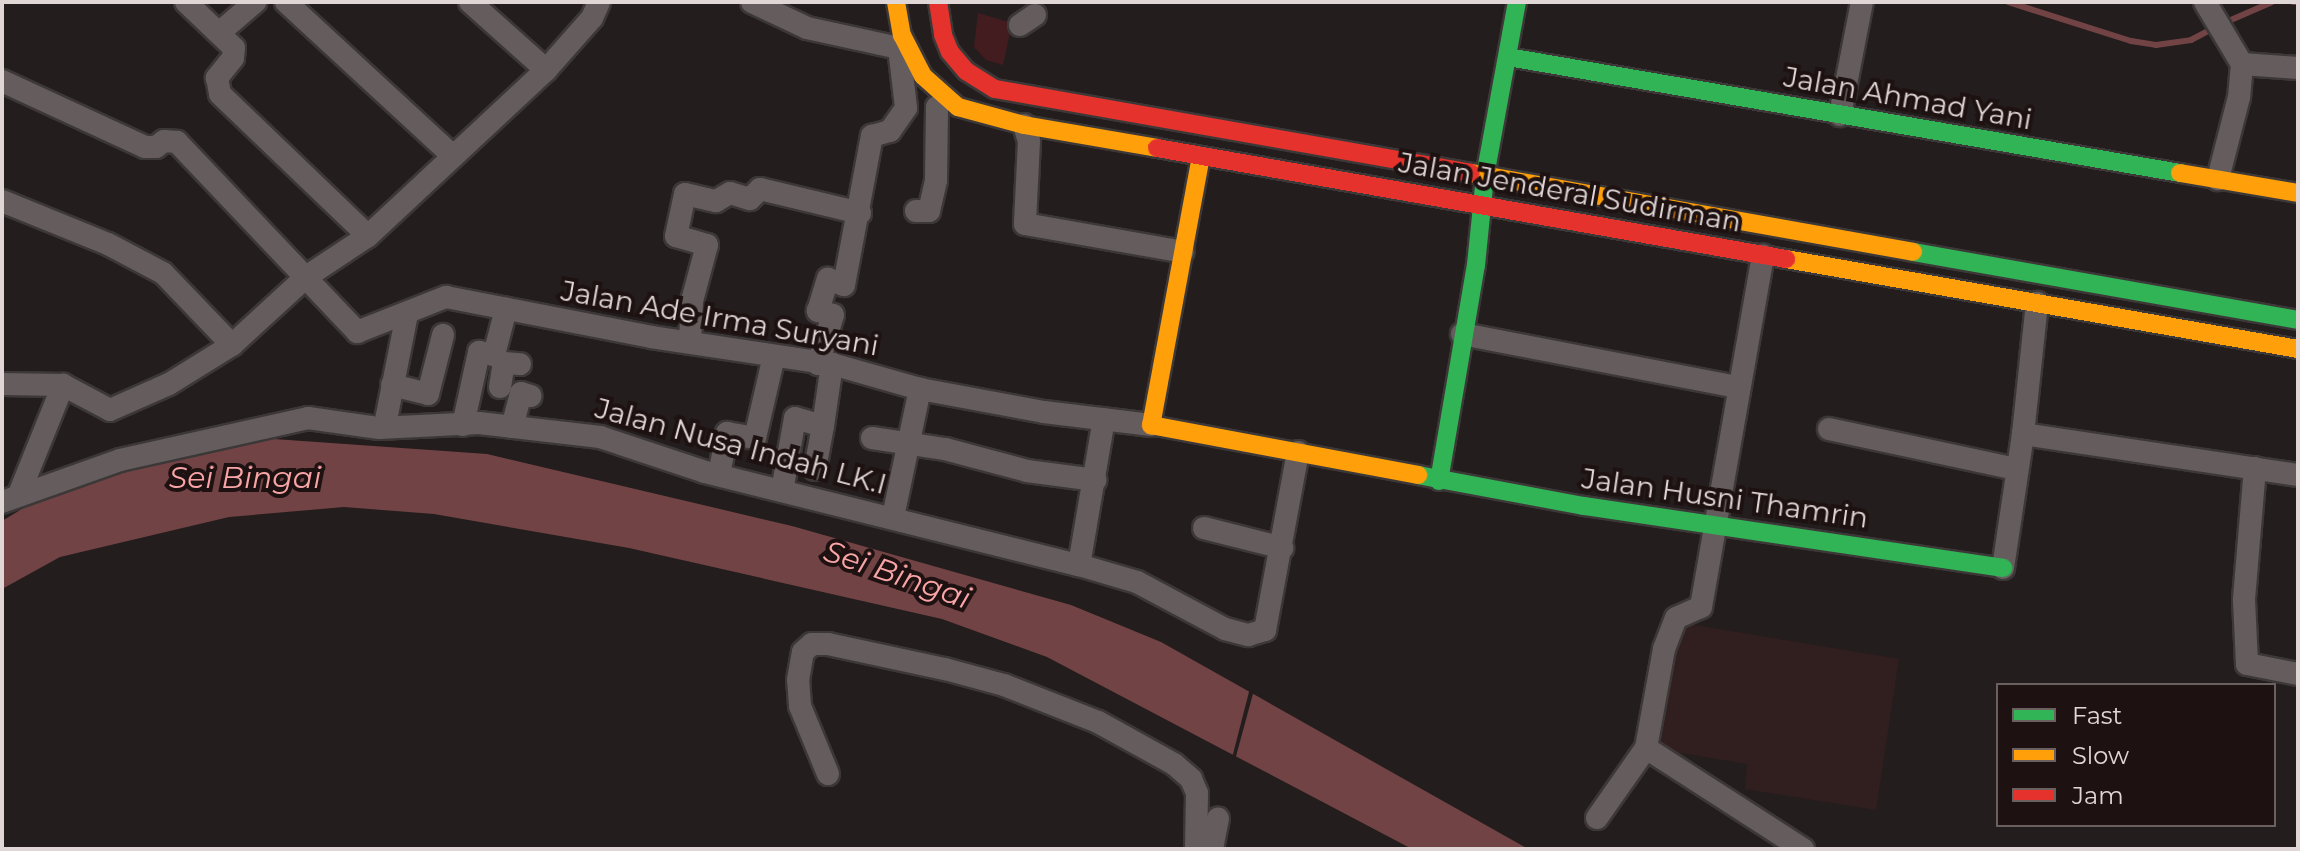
<!DOCTYPE html>
<style>
body{margin:0}
#map{position:relative;width:2300px;height:851px;overflow:hidden;background:#241d1d;font-family:Montserrat,sans-serif}
div>[style]{position:absolute}
.built>*{inset:0;background:#311f1f}
.green>*{inset:0;background:#421c1f}
.water>*{inset:0;background:#724344}
.pier>*{inset:0;background:#241d1d}
.stream>*{height:6px;margin:-3px;padding:0 3px;transform-origin:3px;border-radius:3px;background:#724344}
.roads{filter:drop-shadow(2px 0 #3d3838) drop-shadow(-2px 0 #3d3838) drop-shadow(0 2px #3d3838) drop-shadow(0 -2px #3d3838)}
.street>*{height:22px;margin:-11px;padding:0 11px;transform-origin:11px;border-radius:11px;background:#655d5d}
.fast>*{height:18px;margin:-9px;padding:0 9px;transform-origin:9px;border-radius:9px;background:#30b455}
.slow>*{height:18px;margin:-9px;padding:0 9px;transform-origin:9px;border-radius:9px;background:#ff9f0a}
.jam>*{height:18px;margin:-9px;padding:0 9px;transform-origin:9px;border-radius:9px;background:#e5322d}
span{translate:-50% -50%;white-space:nowrap;text-align:center;line-height:1.15;-webkit-text-stroke:8px #1d1111;paint-order:stroke}
.street-label{font-size:28px;color:#e0d6d6}
.water-label{font-size:30px;color:#f9a4a6;font-style:italic}
.frame{position:absolute;inset:0;border:4px solid #e0d6d6;pointer-events:none}
.legend{position:absolute;left:1996px;top:683px;width:280px;height:144px;box-sizing:border-box;background:#1d1111;border:2px solid #6b6060;margin:0;padding:10px 14px;list-style:none;font-size:24px;color:#e0d6d6}
.legend li{display:flex;align-items:center;gap:16px;height:40px}
.legend b{width:40px;border:2px solid #6b6060}
</style>
<div id="map">
<div class="built">
<div style="clip-path:polygon(1682px 623px,1899px 659px,1876px 810px,1745px 789px,1747px 764px,1656px 749px,1657px 693px)"></div>
</div>
<div class="green">
<div style="clip-path:polygon(978px 13px,1012px 23px,1003px 65px,986px 60px,974px 47px)"></div>
</div>
<div class="water">
<div style="clip-path:polygon(260px 438px,487px 454px,792px 526px,1071px 605px,1161px 642px,1528px 849px,1412px 849px,1047px 657px,942px 619px,629px 548px,434px 514px,344px 507px,229px 517px,60px 557px,2px 589px,2px 521px,35px 501px,104px 475px)"></div>
</div>
<div class="pier">
<div style="clip-path:polygon(1250px 688px,1254px 690px,1235px 760px,1232px 758px)"></div>
</div>
<div class="stream">
<div style="left:2008px;top:2px;width:129px;rotate:17.6deg"></div>
<div style="left:2131px;top:41px;width:25px;rotate:9deg"></div>
<div style="left:2156px;top:45px;width:35px;rotate:-8deg"></div>
<div style="left:2191px;top:40px;width:26px;rotate:-28deg"></div>
<div style="left:2293px;top:2px;width:5px"></div>
<div style="left:2224px;top:23px;width:52px;rotate:-23.6deg"></div>
</div>
<div class="roads">
<div class="street">
<div style="left:186px;top:2px;width:66px;rotate:43.8deg"></div>
<div style="left:234px;top:48px;width:10px;rotate:96deg"></div>
<div style="left:233px;top:58px;width:26px;rotate:129deg"></div>
<div style="left:217px;top:78px;width:16px;rotate:79deg"></div>
<div style="left:220px;top:94px;width:205px;rotate:43.8deg"></div>
<div style="left:286px;top:2px;width:226px;rotate:42.7deg"></div>
<div style="left:470px;top:2px;width:102px;rotate:41.8deg"></div>
<div style="left:752px;top:2px;width:61px;rotate:25.3deg"></div>
<div style="left:807px;top:28px;width:94px;rotate:12.3deg"></div>
<div style="left:899px;top:48px;width:60px;rotate:83.3deg"></div>
<div style="left:2205px;top:2px;width:72px;rotate:59.2deg"></div>
<div style="left:2242px;top:64px;width:33px;rotate:95deg"></div>
<div style="left:2239px;top:97px;width:85px;rotate:104.4deg"></div>
<div style="left:1020px;top:25px;width:18px;rotate:-34deg"></div>
<div style="left:219px;top:33px;width:48px;rotate:-40.7deg"></div>
<div style="left:2242px;top:64px;width:56px;rotate:4.1deg"></div>
<div style="left:2px;top:81px;width:157px;rotate:24.8deg"></div>
<div style="left:145px;top:147px;width:11px"></div>
<div style="left:156px;top:147px;width:10px;rotate:-37deg"></div>
<div style="left:164px;top:141px;width:13px;rotate:4deg"></div>
<div style="left:177px;top:142px;width:262px;rotate:46.5deg"></div>
<div style="left:357px;top:332px;width:96px;rotate:-21.5deg"></div>
<div style="left:446px;top:297px;width:209px;rotate:11deg"></div>
<div style="left:651px;top:337px;width:183px;rotate:8.5deg"></div>
<div style="left:832px;top:364px;width:91px;rotate:15.9deg"></div>
<div style="left:920px;top:389px;width:126px;rotate:10.5deg"></div>
<div style="left:1044px;top:412px;width:108px;rotate:6.9deg"></div>
<div style="left:1840px;top:115px;width:115px;rotate:-79deg"></div>
<div style="left:1024px;top:125px;width:17px;rotate:73deg"></div>
<div style="left:1029px;top:141px;width:83px;rotate:92.8deg"></div>
<div style="left:1025px;top:224px;width:160px;rotate:10deg"></div>
<div style="left:2px;top:201px;width:114px;rotate:22.1deg"></div>
<div style="left:108px;top:244px;width:62px;rotate:27.8deg"></div>
<div style="left:163px;top:273px;width:100px;rotate:46.2deg"></div>
<div style="left:916px;top:211px;width:13px"></div>
<div style="left:929px;top:211px;width:32px;rotate:-77deg"></div>
<div style="left:936px;top:180px;width:73px;rotate:-89.2deg"></div>
<div style="left:1462px;top:334px;width:281px;rotate:10.9deg"></div>
<div style="left:690px;top:341px;width:40px;rotate:-87.1deg"></div>
<div style="left:692px;top:301px;width:58px;rotate:-75deg"></div>
<div style="left:707px;top:245px;width:32px;rotate:-164deg"></div>
<div style="left:676px;top:236px;width:43px;rotate:-77.9deg"></div>
<div style="left:685px;top:194px;width:32px;rotate:13deg"></div>
<div style="left:716px;top:201px;width:16px;rotate:-30deg"></div>
<div style="left:730px;top:193px;width:21px;rotate:17deg"></div>
<div style="left:750px;top:199px;width:14px;rotate:-45deg"></div>
<div style="left:760px;top:189px;width:103px;rotate:13.5deg"></div>
<div style="left:818px;top:364px;width:51px;rotate:-73deg"></div>
<div style="left:833px;top:315px;width:16px;rotate:-165deg"></div>
<div style="left:818px;top:311px;width:34px;rotate:-73deg"></div>
<div style="left:828px;top:279px;width:17px;rotate:21deg"></div>
<div style="left:844px;top:285px;width:152px;rotate:-79.4deg"></div>
<div style="left:872px;top:136px;width:19px;rotate:-16deg"></div>
<div style="left:890px;top:131px;width:28px;rotate:-55deg"></div>
<div style="left:2px;top:384px;width:61px;rotate:0.9deg"></div>
<div style="left:63px;top:385px;width:53px;rotate:28deg"></div>
<div style="left:110px;top:410px;width:64px;rotate:-23.8deg"></div>
<div style="left:169px;top:384px;width:74px;rotate:-31.8deg"></div>
<div style="left:232px;top:345px;width:100px;rotate:-42.6deg"></div>
<div style="left:306px;top:277px;width:74px;rotate:-33.5deg"></div>
<div style="left:368px;top:236px;width:243px;rotate:-43deg"></div>
<div style="left:546px;top:70px;width:69px;rotate:-48.5deg"></div>
<div style="left:592px;top:18px;width:17px;rotate:-66deg"></div>
<div style="left:392px;top:385px;width:37px;rotate:14deg"></div>
<div style="left:428px;top:394px;width:61px;rotate:-75.7deg"></div>
<div style="left:500px;top:387px;width:24px;rotate:-81deg"></div>
<div style="left:504px;top:363px;width:16px;rotate:4deg"></div>
<div style="left:385px;top:425px;width:113px;rotate:-78.8deg"></div>
<div style="left:463px;top:425px;width:75px;rotate:-77.6deg"></div>
<div style="left:479px;top:352px;width:15px;rotate:11deg"></div>
<div style="left:494px;top:355px;width:48px;rotate:-75.4deg"></div>
<div style="left:512px;top:427px;width:35px;rotate:-75deg"></div>
<div style="left:521px;top:393px;width:10px;rotate:17deg"></div>
<div style="left:1829px;top:429px;width:191px;rotate:12.1deg"></div>
<div style="left:2023px;top:434px;width:132px;rotate:-83.9deg"></div>
<div style="left:872px;top:438px;width:74px;rotate:8.6deg"></div>
<div style="left:945px;top:449px;width:85px;rotate:15deg"></div>
<div style="left:1027px;top:471px;width:69px;rotate:7.5deg"></div>
<div style="left:2255px;top:468px;width:132px;rotate:94.8deg"></div>
<div style="left:2244px;top:600px;width:64px;rotate:87.3deg"></div>
<div style="left:2247px;top:664px;width:52px;rotate:11.1deg"></div>
<div style="left:815px;top:469px;width:44px;rotate:-79.5deg"></div>
<div style="left:719px;top:475px;width:43px;rotate:-79.2deg"></div>
<div style="left:727px;top:433px;width:28px;rotate:10deg"></div>
<div style="left:755px;top:438px;width:84px;rotate:-77deg"></div>
<div style="left:782px;top:491px;width:74px;rotate:-79.9deg"></div>
<div style="left:795px;top:418px;width:29px;rotate:16deg"></div>
<div style="left:823px;top:426px;width:63px;rotate:-81.7deg"></div>
<div style="left:19px;top:494px;width:118px;rotate:-68deg"></div>
<div style="left:2px;top:502px;width:125px;rotate:-19.6deg"></div>
<div style="left:120px;top:460px;width:193px;rotate:-12.6deg"></div>
<div style="left:308px;top:418px;width:72px;rotate:8deg"></div>
<div style="left:379px;top:428px;width:100px;rotate:-2.9deg"></div>
<div style="left:479px;top:423px;width:122px;rotate:6.6deg"></div>
<div style="left:600px;top:437px;width:111px;rotate:18.4deg"></div>
<div style="left:705px;top:472px;width:385px;rotate:14deg"></div>
<div style="left:1079px;top:565px;width:60px;rotate:16.3deg"></div>
<div style="left:1137px;top:582px;width:100px;rotate:28.1deg"></div>
<div style="left:1225px;top:629px;width:24px;rotate:15deg"></div>
<div style="left:1248px;top:635px;width:18px;rotate:-16deg"></div>
<div style="left:1265px;top:630px;width:181px;rotate:-79.5deg"></div>
<div style="left:893px;top:517px;width:131px;rotate:-78.1deg"></div>
<div style="left:1204px;top:528px;width:81px;rotate:14.2deg"></div>
<div style="left:1079px;top:565px;width:148px;rotate:-80.3deg"></div>
<div style="left:2003px;top:568px;width:135px;rotate:-81.5deg"></div>
<div style="left:2023px;top:434px;width:278px;rotate:8.5deg"></div>
<div style="left:1646px;top:748px;width:187px;rotate:32.8deg"></div>
<div style="left:828px;top:774px;width:74px;rotate:-112.4deg"></div>
<div style="left:800px;top:706px;width:26px;rotate:-94deg"></div>
<div style="left:798px;top:680px;width:28px;rotate:-80deg"></div>
<div style="left:803px;top:652px;width:12px;rotate:-42deg"></div>
<div style="left:812px;top:644px;width:16px"></div>
<div style="left:828px;top:644px;width:120px;rotate:12.1deg"></div>
<div style="left:945px;top:669px;width:61px;rotate:15.2deg"></div>
<div style="left:1004px;top:685px;width:101px;rotate:21.5deg"></div>
<div style="left:1098px;top:722px;width:87px;rotate:28.9deg"></div>
<div style="left:1174px;top:764px;width:23px;rotate:41deg"></div>
<div style="left:1191px;top:779px;width:15px;rotate:67deg"></div>
<div style="left:1197px;top:793px;width:56px;rotate:91deg"></div>
<div style="left:1597px;top:818px;width:85px;rotate:-55deg"></div>
<div style="left:1646px;top:748px;width:101px;rotate:-79.7deg"></div>
<div style="left:1664px;top:649px;width:33px;rotate:-69deg"></div>
<div style="left:1676px;top:618px;width:27px;rotate:-24deg"></div>
<div style="left:1701px;top:607px;width:357px;rotate:-80deg"></div>
<div style="left:1212px;top:849px;width:31px;rotate:-79deg"></div>
</div>
<div class="fast">
<div style="left:1508px;top:57px;width:682px;rotate:9.79deg"></div>
<div style="left:1913px;top:252px;width:391px;rotate:10deg"></div>
<div style="left:1418px;top:475px;width:169px;rotate:10.6deg"></div>
<div style="left:1584px;top:506px;width:424px;rotate:8.4deg"></div>
<div style="left:1439px;top:481px;width:219px;rotate:-80.3deg"></div>
<div style="left:1476px;top:265px;width:89px;rotate:-84.2deg"></div>
<div style="left:1485px;top:176px;width:177px;rotate:-79.6deg"></div>
</div>
<div class="slow">
<div style="left:896px;top:2px;width:34px;rotate:80deg"></div>
<div style="left:902px;top:35px;width:46px;rotate:62.9deg"></div>
<div style="left:923px;top:76px;width:47px;rotate:41.5deg"></div>
<div style="left:958px;top:107px;width:68px;rotate:15.3deg"></div>
<div style="left:1024px;top:125px;width:135px;rotate:9.8deg"></div>
<div style="left:1201px;top:156px;width:274px;rotate:100.5deg"></div>
<div style="left:1151px;top:425px;width:272px;rotate:10.6deg"></div>
<div style="left:1471px;top:173px;width:449px;rotate:10.1deg"></div>
<div style="left:2180px;top:173px;width:120px;rotate:9.6deg"></div>
<div style="left:1786px;top:259px;width:520px;rotate:9.97deg"></div>
</div>
<div class="jam">
<div style="left:938px;top:2px;width:33px;rotate:81deg"></div>
<div style="left:943px;top:35px;width:18px;rotate:68deg"></div>
<div style="left:950px;top:52px;width:25px;rotate:50deg"></div>
<div style="left:966px;top:71px;width:34px;rotate:32deg"></div>
<div style="left:995px;top:89px;width:483px;rotate:10deg"></div>
<div style="left:1157px;top:148px;width:639px;rotate:10.01deg"></div>
</div>
</div>
<div class="street-label">
<span style="left:1908px;top:98px;rotate:10deg">Jalan Ahmad Yani</span>
<span style="left:1570px;top:192px;rotate:10deg">Jalan Jenderal Sudirman</span>
<span style="left:720px;top:318px;rotate:10deg">Jalan Ade Irma Suryani</span>
<span style="left:741px;top:446px;rotate:15deg">Jalan Nusa Indah LK.I</span>
<span style="left:1725px;top:498px;rotate:8deg">Jalan Husni Thamrin</span>
</div>
<div class="water-label">
<span style="left:245px;top:478px">Sei Bingai</span>
<span style="left:897px;top:575px;rotate:19deg">Sei Bingai</span>
</div>
<div class="frame"></div>
<ul class="legend">
<li><b style="height:10px;background:#30b455"></b>Fast</li>
<li><b style="height:10px;background:#ff9f0a"></b>Slow</li>
<li><b style="height:10px;background:#e5322d"></b>Jam</li>
</ul>
</div>
